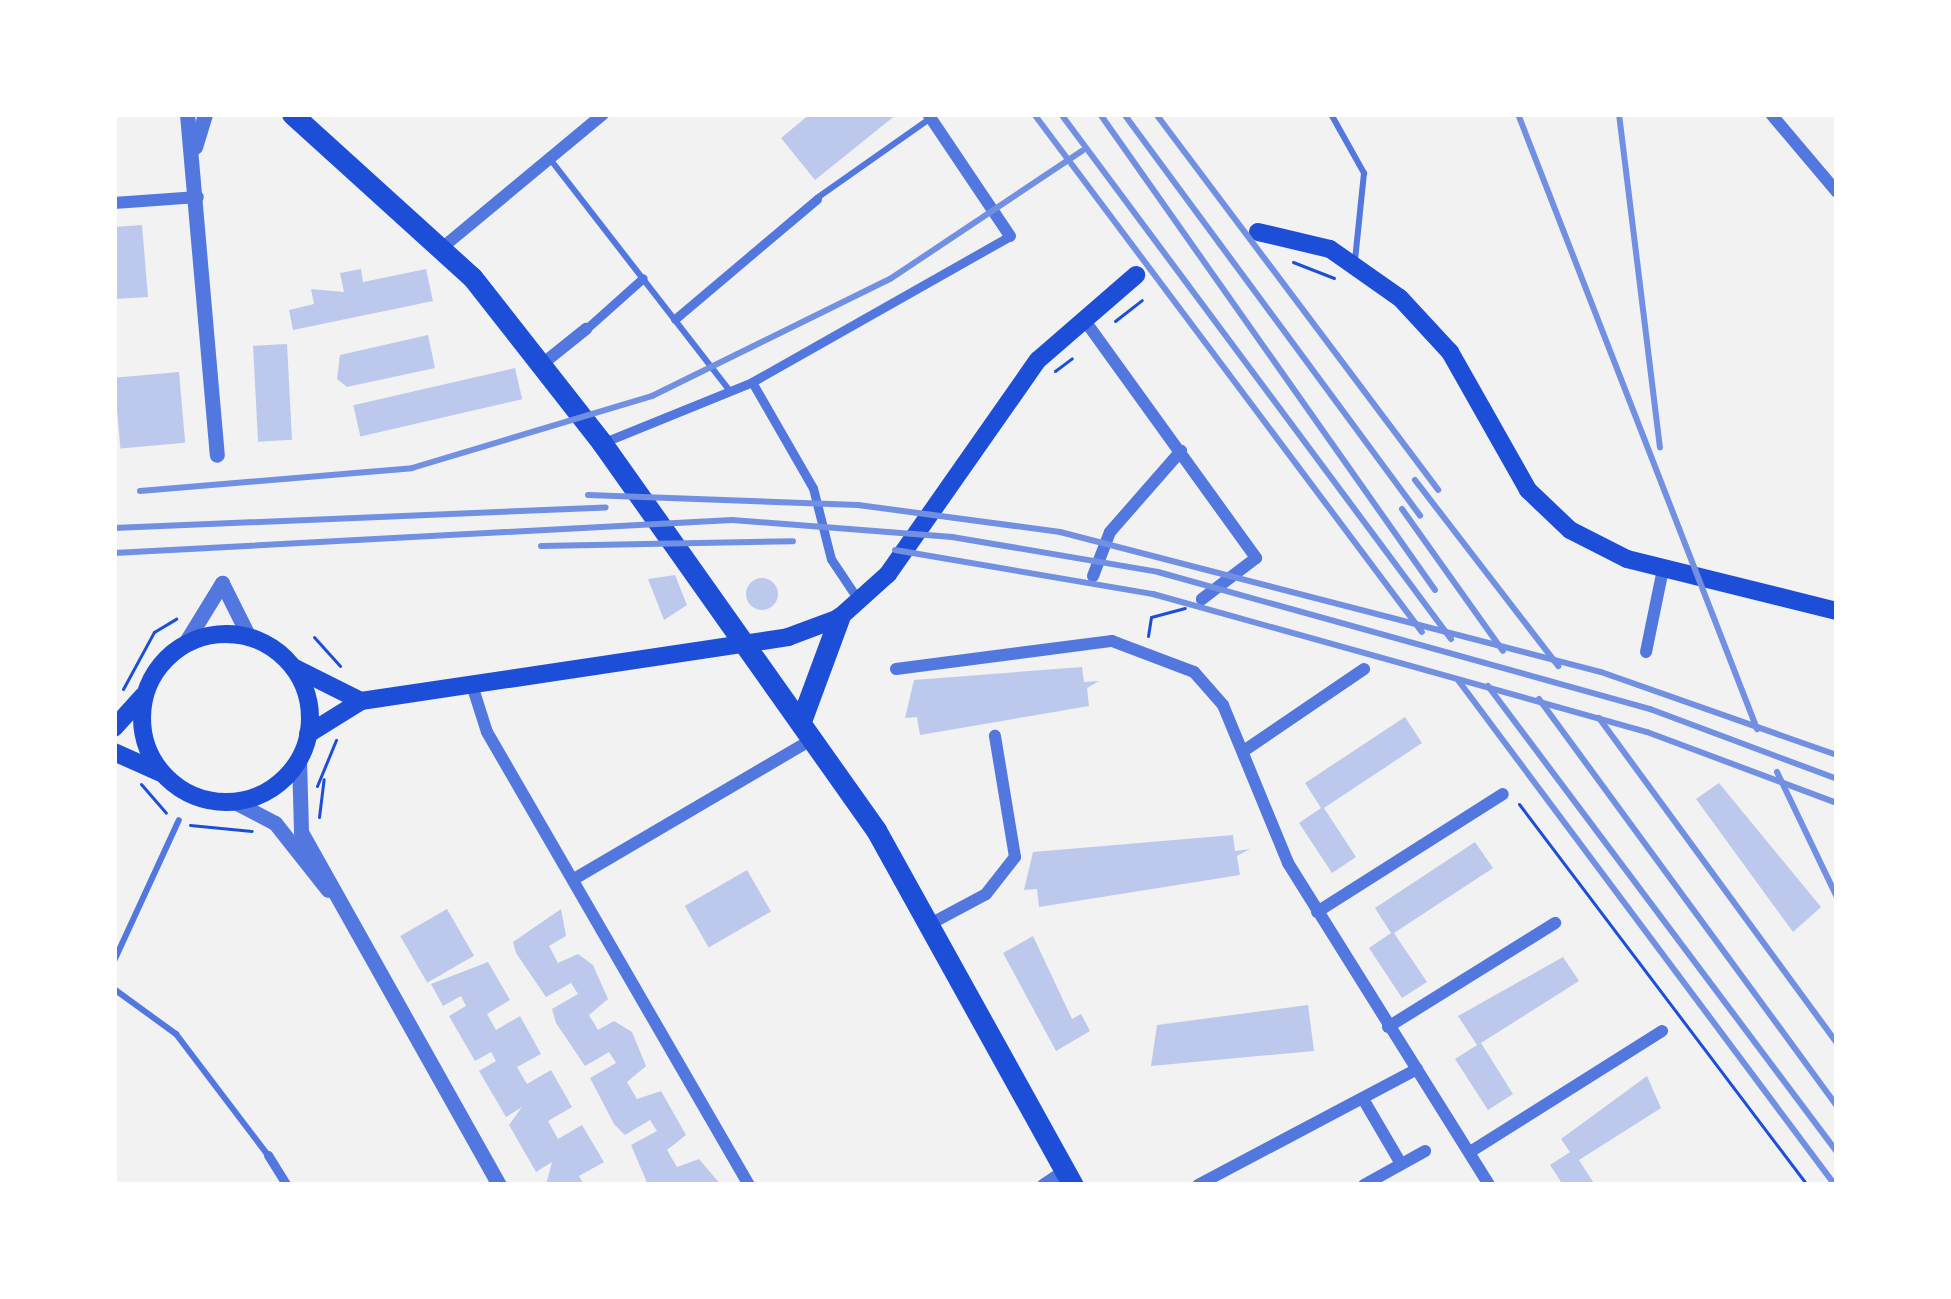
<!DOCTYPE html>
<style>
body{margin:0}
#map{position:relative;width:1951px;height:1299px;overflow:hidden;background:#f2f2f2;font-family:Overpass,sans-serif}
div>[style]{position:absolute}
.building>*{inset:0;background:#bdc9ec;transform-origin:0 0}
.round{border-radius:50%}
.path>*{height:3px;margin:-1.5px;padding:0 1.5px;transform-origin:1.5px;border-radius:1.5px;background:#1d4ed8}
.service>*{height:6px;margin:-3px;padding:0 3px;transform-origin:3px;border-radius:3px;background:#5277de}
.pedestrian>*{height:9px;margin:-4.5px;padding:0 4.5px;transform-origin:4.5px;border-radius:4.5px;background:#5277de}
.minor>*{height:12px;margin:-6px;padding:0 6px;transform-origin:6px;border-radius:6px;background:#5277de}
.tertiary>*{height:15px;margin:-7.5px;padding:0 7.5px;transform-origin:7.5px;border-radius:7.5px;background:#5277de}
.primary>*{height:18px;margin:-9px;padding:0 9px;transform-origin:9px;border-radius:9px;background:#1d4ed8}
.primary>.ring{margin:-9px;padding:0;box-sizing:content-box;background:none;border:18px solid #1d4ed8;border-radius:50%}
.trunk>*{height:21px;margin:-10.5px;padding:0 10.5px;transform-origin:10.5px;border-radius:10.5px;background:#1d4ed8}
.rail>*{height:6px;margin:-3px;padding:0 3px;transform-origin:3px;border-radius:3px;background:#7290e2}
span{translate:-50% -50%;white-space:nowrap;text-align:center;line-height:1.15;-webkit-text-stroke:9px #fff;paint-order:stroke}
.frame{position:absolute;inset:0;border:117px solid #fff;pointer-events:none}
</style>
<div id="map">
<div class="building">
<div style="clip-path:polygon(810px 114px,897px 114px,815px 180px,781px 138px)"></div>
<div style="clip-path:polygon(142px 225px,148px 297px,114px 299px,114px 227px)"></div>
<div style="clip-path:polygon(361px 269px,363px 282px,426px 269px,433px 301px,293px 330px,289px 310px,314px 304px,311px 289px,344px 292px,340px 273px)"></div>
<div style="clip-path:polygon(428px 335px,435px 368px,347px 387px,337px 379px,340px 355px)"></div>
<div style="left:287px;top:344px;width:96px;height:34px;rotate:87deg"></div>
<div style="left:515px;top:368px;width:32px;height:166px;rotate:77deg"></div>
<div style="left:179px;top:372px;width:71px;height:65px;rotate:85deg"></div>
<div style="clip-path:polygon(675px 575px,687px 605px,664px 620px,648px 579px)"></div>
<div class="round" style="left:746px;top:578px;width:32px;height:32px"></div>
<div style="clip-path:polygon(1082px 667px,1084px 682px,1099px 681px,1087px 688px,1089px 706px,920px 735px,917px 717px,905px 718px,914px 680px)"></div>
<div style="clip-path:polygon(1405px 717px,1422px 743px,1324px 808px,1356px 857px,1332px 873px,1299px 823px,1321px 808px,1305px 783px)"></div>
<div style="clip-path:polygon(1719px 783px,1821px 907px,1793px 932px,1696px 799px)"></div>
<div style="clip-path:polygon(1233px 835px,1235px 851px,1250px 849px,1237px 856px,1240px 875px,1039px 907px,1037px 889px,1024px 890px,1033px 852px)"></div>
<div style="clip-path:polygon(1475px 842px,1493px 868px,1394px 933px,1427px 982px,1402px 998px,1369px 948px,1391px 933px,1375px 908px)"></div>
<div style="left:747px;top:870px;width:48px;height:72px;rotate:60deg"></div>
<div style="left:447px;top:909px;width:54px;height:54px;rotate:60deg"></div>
<div style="clip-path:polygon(561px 909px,566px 936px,549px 946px,558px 963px,578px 954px,593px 965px,608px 999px,589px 1015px,598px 1030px,614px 1021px,632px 1032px,646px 1066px,627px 1082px,637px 1099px,661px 1091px,686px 1135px,667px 1150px,677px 1167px,699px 1159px,721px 1185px,648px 1185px,631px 1145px,657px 1131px,650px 1120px,625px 1135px,614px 1124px,590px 1078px,616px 1063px,609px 1052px,585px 1066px,556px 1023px,552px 1009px,578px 994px,571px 983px,546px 997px,516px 953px,513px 942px)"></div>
<div style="clip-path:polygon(1033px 936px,1072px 1019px,1081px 1014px,1090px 1031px,1056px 1051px,1003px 953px)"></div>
<div style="clip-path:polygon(1563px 957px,1579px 981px,1481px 1043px,1513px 1094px,1488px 1110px,1455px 1059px,1477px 1045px,1458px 1016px)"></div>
<div style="clip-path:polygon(488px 962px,510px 1000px,487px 1014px,496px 1030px,520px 1016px,541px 1054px,517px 1067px,527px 1084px,551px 1070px,572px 1107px,548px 1121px,558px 1139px,582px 1125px,604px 1162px,579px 1176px,584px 1185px,546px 1185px,552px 1162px,536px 1172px,509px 1125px,522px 1107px,506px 1117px,479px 1071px,496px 1061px,491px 1052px,475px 1061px,449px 1016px,466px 1006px,461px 996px,443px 1006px,431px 984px)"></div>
<div style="clip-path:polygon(1308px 1005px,1314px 1051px,1151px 1066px,1157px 1025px)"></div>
<div style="clip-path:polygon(1647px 1076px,1661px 1108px,1579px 1160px,1595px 1185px,1563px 1185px,1550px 1165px,1570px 1152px,1561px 1139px)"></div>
</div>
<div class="path">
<div style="left:1293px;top:262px;width:44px;rotate:21.3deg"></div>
<div style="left:1115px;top:321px;width:34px;rotate:-38deg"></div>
<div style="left:1055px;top:371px;width:21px;rotate:-37deg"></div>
<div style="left:1148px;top:636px;width:19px;rotate:-81deg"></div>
<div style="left:1151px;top:617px;width:35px;rotate:-15deg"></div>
<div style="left:314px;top:637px;width:39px;rotate:48deg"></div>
<div style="left:123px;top:689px;width:65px;rotate:-61.5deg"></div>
<div style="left:154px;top:632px;width:26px;rotate:-31deg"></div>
<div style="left:141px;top:784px;width:38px;rotate:49deg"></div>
<div style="left:317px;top:786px;width:50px;rotate:-67.6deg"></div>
<div style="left:1519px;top:804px;width:478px;rotate:52.9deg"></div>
<div style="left:319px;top:817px;width:38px;rotate:-83deg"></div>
<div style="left:190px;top:825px;width:62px;rotate:5.5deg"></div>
</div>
<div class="service">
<div style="left:1331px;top:114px;width:68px;rotate:60.8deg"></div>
<div style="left:1364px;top:173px;width:87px;rotate:95.9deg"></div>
<div style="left:550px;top:159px;width:294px;rotate:52.2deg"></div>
<div style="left:817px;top:198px;width:136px;rotate:-35.1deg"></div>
<div style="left:114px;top:961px;width:155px;rotate:-65.3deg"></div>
<div style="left:114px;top:989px;width:77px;rotate:36deg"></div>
<div style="left:176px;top:1034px;width:152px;rotate:52.8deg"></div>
</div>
<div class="pedestrian">
<div style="left:675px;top:319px;width:186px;rotate:-40.2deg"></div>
<div style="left:586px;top:329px;width:76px;rotate:-41.8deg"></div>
<div style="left:752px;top:382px;width:296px;rotate:-29.5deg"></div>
<div style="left:602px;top:443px;width:162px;rotate:-22.1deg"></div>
<div style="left:752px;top:382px;width:122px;rotate:60.1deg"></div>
<div style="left:813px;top:488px;width:73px;rotate:75.8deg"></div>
<div style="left:831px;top:559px;width:50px;rotate:56.3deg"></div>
<div style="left:268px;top:1155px;width:36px;rotate:58deg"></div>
</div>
<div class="minor">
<div style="left:928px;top:114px;width:147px;rotate:56.1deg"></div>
<div style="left:1771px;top:114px;width:102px;rotate:49.8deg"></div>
<div style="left:114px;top:203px;width:84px;rotate:-4.1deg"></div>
<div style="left:443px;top:247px;width:208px;rotate:-39.7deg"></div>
<div style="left:1083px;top:318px;width:296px;rotate:54.2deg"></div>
<div style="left:1256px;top:558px;width:68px;rotate:142.8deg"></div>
<div style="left:541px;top:365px;width:58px;rotate:-38.7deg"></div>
<div style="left:1093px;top:576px;width:47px;rotate:-68.9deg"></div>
<div style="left:1110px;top:532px;width:108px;rotate:-48.8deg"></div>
<div style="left:1646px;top:652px;width:85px;rotate:-78.4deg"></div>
<div style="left:896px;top:669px;width:218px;rotate:-7.4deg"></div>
<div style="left:1112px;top:641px;width:88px;rotate:20.7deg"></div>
<div style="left:1194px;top:672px;width:44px;rotate:48.7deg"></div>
<div style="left:1223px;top:705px;width:171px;rotate:67.6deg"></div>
<div style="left:1288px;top:863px;width:380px;rotate:58deg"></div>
<div style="left:471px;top:682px;width:52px;rotate:72.3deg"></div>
<div style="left:487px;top:732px;width:523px;rotate:59.96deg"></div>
<div style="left:1245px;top:750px;width:144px;rotate:-34.2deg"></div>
<div style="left:574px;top:879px;width:277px;rotate:-30.4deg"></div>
<div style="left:1317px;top:912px;width:220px;rotate:-32.4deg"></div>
<div style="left:932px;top:923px;width:61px;rotate:-28.2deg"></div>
<div style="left:986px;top:894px;width:47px;rotate:-51.9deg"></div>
<div style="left:1015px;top:857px;width:123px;rotate:-99.4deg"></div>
<div style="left:1388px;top:1027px;width:197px;rotate:-31.9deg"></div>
<div style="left:1366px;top:1104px;width:69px;rotate:59.7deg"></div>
<div style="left:1470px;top:1152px;width:227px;rotate:-32.2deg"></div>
<div style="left:1043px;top:1185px;width:27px;rotate:-34deg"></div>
<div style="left:1198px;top:1185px;width:248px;rotate:-27.9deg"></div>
<div style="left:1364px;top:1185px;width:70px;rotate:-29.1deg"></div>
</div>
<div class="tertiary">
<div style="left:187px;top:114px;width:342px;rotate:85deg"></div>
<div style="left:195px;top:147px;width:34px;rotate:-73deg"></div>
<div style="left:222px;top:583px;width:60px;rotate:63.4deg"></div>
<div style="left:184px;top:645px;width:73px;rotate:-58.5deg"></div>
<div style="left:299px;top:759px;width:73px;rotate:88.4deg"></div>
<div style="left:301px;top:832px;width:405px;rotate:60.7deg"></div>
<div style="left:233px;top:801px;width:47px;rotate:27.6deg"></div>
<div style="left:275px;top:823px;width:85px;rotate:51.7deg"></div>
</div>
<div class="primary">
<div style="left:1258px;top:232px;width:74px;rotate:13.3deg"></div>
<div style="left:1330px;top:249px;width:85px;rotate:35deg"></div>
<div style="left:1400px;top:298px;width:74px;rotate:47.2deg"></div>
<div style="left:1450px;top:352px;width:159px;rotate:60.5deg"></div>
<div style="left:1528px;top:490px;width:58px;rotate:43.6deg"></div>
<div style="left:1570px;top:530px;width:64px;rotate:27deg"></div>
<div style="left:1627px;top:559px;width:216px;rotate:13.9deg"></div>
<div class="ring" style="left:142px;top:634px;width:150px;height:150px"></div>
<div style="left:293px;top:667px;width:76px;rotate:26.6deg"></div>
<div style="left:361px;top:701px;width:432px;rotate:-8.5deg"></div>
<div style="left:788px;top:637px;width:54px;rotate:-20.4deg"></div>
<div style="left:839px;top:618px;width:66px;rotate:-41.9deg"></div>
<div style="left:888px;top:574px;width:261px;rotate:-55deg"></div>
<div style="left:1038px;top:360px;width:130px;rotate:-40.9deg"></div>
<div style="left:114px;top:728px;width:43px;rotate:-47.8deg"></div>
<div style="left:308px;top:734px;width:62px;rotate:-31.9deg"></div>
<div style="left:114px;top:752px;width:51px;rotate:24.1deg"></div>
</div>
<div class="trunk">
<div style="left:292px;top:114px;width:243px;rotate:42.2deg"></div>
<div style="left:472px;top:277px;width:211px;rotate:51.9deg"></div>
<div style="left:602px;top:443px;width:474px;rotate:54.7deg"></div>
<div style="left:876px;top:830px;width:406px;rotate:61deg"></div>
<div style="left:801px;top:721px;width:110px;rotate:-69.7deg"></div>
</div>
<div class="rail">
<div style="left:1034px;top:114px;width:647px;rotate:53.17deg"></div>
<div style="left:1061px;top:114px;width:654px;rotate:53.39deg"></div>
<div style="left:1100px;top:114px;width:582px;rotate:54.86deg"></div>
<div style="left:1124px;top:114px;width:499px;rotate:53.6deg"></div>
<div style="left:1156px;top:114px;width:470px;rotate:53.1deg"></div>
<div style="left:1518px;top:114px;width:660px;rotate:68.76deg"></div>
<div style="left:1619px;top:114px;width:336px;rotate:83deg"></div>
<div style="left:1415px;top:480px;width:235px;rotate:52.4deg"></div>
<div style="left:140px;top:491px;width:273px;rotate:-4.8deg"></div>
<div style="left:412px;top:468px;width:251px;rotate:-16.7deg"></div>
<div style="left:652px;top:396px;width:265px;rotate:-26.2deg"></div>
<div style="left:890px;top:279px;width:231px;rotate:-33.7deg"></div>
<div style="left:588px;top:495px;width:270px;rotate:2.1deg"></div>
<div style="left:858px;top:505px;width:204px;rotate:7.6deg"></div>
<div style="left:1060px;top:532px;width:559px;rotate:14.51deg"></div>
<div style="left:1601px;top:672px;width:250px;rotate:19.4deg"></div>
<div style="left:1402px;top:509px;width:174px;rotate:54.6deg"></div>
<div style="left:114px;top:528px;width:492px;rotate:-2.4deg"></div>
<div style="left:541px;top:546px;width:252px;rotate:-1.1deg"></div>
<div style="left:895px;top:550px;width:262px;rotate:9.7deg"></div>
<div style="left:1153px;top:594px;width:513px;rotate:15.61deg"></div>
<div style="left:1647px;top:732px;width:203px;rotate:20.5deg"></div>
<div style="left:114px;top:553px;width:619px;rotate:-3.06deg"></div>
<div style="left:732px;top:520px;width:221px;rotate:4.4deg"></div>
<div style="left:952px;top:537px;width:209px;rotate:9.6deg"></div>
<div style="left:1158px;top:572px;width:511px;rotate:15.56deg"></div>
<div style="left:1650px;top:709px;width:200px;rotate:20.5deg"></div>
<div style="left:1458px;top:680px;width:630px;rotate:53.26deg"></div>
<div style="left:1488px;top:686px;width:582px;rotate:53.17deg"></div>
<div style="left:1539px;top:699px;width:504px;rotate:53.79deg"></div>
<div style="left:1599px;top:718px;width:403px;rotate:53.8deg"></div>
<div style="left:1777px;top:772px;width:139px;rotate:64.4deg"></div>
</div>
<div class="frame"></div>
</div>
